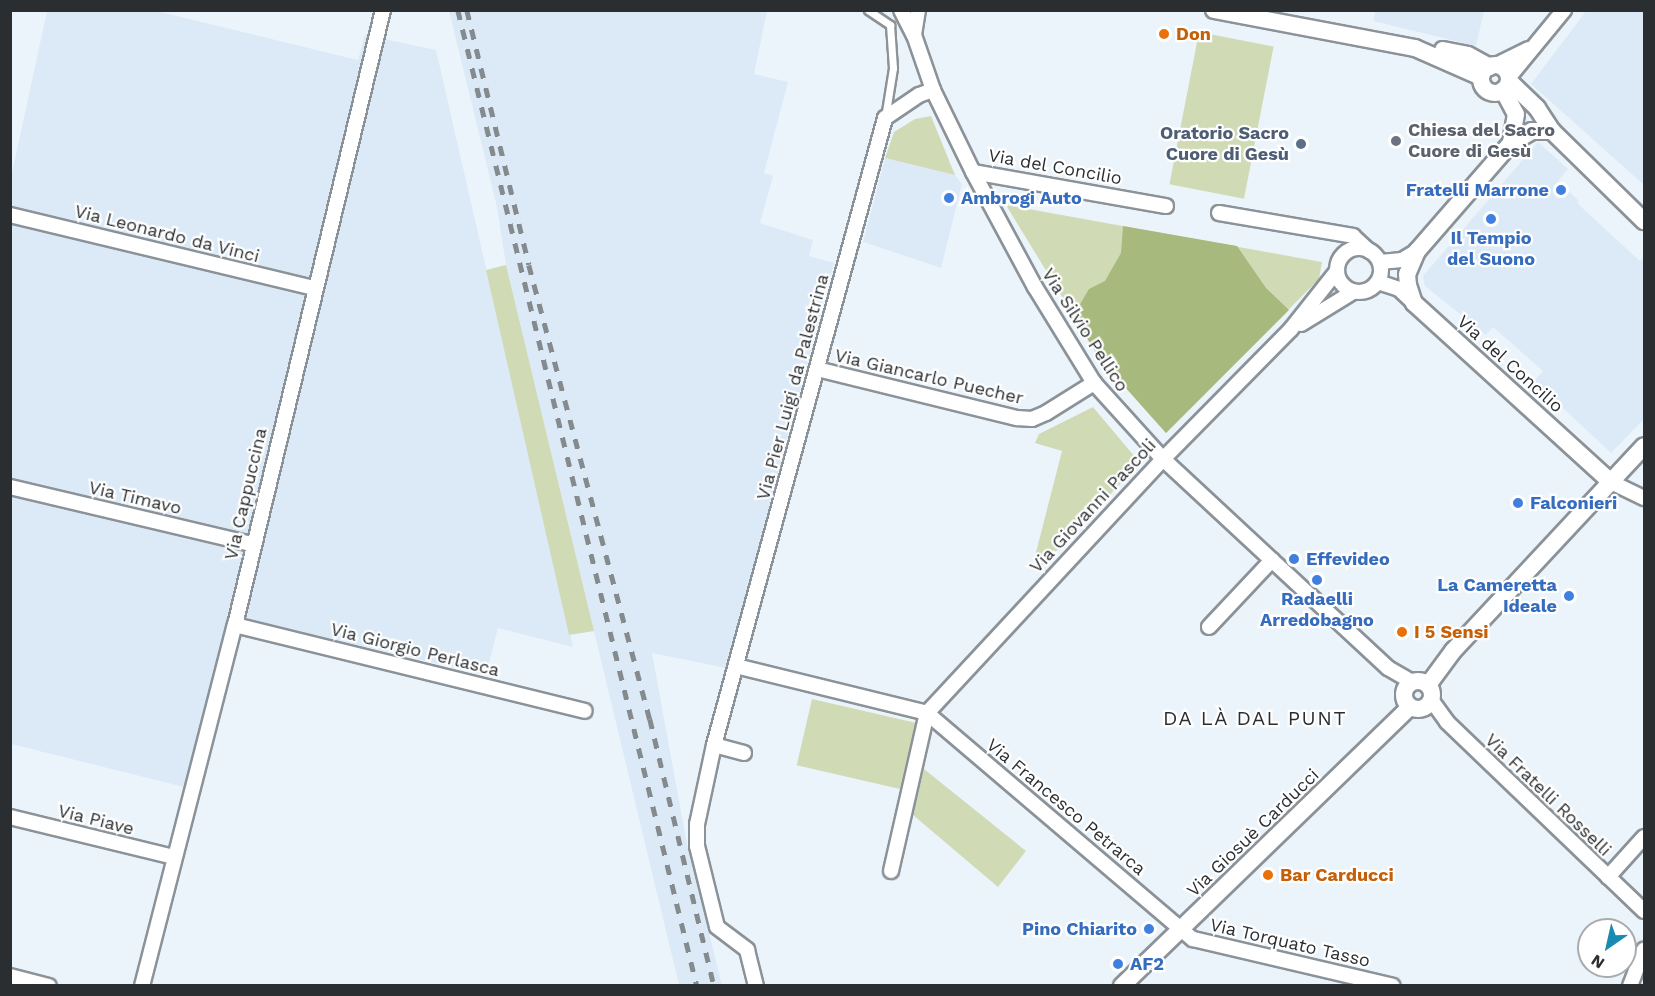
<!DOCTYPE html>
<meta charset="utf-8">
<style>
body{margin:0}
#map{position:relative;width:1655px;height:996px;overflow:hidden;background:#ecf4fb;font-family:"Work Sans",sans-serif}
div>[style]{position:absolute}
.built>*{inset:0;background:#dceaf7}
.green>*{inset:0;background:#d0dbb6;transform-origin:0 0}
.forest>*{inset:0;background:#a8b97e}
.roads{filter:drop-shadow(2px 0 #8b9298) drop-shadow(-2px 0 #8b9298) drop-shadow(0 2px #8b9298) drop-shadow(0 -2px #8b9298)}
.service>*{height:7px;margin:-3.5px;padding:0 3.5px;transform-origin:3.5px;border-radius:3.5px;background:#fff}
.minor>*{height:14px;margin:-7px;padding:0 7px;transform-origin:7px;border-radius:7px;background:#fff}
.minor>.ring{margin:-7px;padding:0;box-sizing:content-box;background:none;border:14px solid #fff;border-radius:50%}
.tertiary>*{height:16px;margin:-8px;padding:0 8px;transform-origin:8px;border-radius:8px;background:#fff}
.tertiary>.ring{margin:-8px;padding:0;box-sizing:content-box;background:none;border:16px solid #fff;border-radius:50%}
.rail>*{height:4.5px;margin-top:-2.25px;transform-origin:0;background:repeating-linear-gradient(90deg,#848a8e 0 10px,transparent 0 20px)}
.dots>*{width:16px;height:16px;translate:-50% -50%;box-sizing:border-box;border:3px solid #fff;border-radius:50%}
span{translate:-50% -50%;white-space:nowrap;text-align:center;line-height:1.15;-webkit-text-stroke:4.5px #fff;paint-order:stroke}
.food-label{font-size:18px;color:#c56008;font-weight:700}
.left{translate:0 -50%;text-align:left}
.worship-label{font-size:18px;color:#5b616d;font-weight:700}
.service-label{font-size:18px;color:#4e5e75;font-weight:700}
.right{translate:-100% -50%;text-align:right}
.street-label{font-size:18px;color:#2b2e31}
.shop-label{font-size:18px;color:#366cbe;font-weight:700}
.neighbourhood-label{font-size:20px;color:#2b2e31;letter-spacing:1.5px}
.frame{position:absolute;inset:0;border:12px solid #2b2e31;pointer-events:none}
.north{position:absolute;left:1577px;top:918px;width:60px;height:60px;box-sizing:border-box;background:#fff;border:2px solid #aaabad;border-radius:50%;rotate:214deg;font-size:16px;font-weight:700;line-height:24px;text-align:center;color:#2b2e31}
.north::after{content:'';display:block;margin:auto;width:21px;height:27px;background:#198bb0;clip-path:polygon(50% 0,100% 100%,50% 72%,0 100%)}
</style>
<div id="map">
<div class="built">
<div style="clip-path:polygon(1376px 10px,1484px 10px,1484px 11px,1476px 46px,1373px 21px)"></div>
<div style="clip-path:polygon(47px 11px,157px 11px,358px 60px,365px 35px,436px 50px,573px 647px,498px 628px,486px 675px,230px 615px,188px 788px,11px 744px,10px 182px)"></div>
<div style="clip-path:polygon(449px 11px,767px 11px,754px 74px,788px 82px,764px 173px,773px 176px,760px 223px,813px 240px,809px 256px,834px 263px,726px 668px,652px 653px,687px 844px,722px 985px,679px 985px,506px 265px,497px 207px)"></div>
<div style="clip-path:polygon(1586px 11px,1644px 11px,1644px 185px,1531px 84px)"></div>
<div style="clip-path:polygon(1538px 142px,1568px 169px,1558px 181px,1579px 201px,1577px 203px,1640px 261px,1644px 257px,1644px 419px,1611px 453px,1534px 381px,1543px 371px,1493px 327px,1486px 335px,1425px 286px,1423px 276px)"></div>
<div style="clip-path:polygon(885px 158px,955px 175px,962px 184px,941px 268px,863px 242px)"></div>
</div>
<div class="green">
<div style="left:1199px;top:32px;width:76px;height:155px;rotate:11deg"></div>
<div style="clip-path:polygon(931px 116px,955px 175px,885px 158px,894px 132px,915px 119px)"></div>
<div style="clip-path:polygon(1006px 205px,1322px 262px,1319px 279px,1166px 433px,1100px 359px)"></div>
<div style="clip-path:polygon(506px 265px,594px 631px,569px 635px,486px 270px)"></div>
<div style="clip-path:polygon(1093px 407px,1140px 463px,1042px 566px,1034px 560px,1062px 451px,1035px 443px,1039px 434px)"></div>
<div style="left:812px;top:699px;width:106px;height:68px;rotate:13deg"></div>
<div style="clip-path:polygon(924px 769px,1026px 851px,998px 887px,913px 815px)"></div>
</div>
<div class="forest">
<div style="clip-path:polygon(1123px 226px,1237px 246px,1266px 288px,1289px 310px,1166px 433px,1100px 359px,1073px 316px,1089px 289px,1105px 281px,1121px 253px)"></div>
</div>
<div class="roads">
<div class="service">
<div style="left:868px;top:10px;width:27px;rotate:34deg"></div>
<div style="left:890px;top:25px;width:43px;rotate:86deg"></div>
<div style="left:893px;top:68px;width:51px;rotate:99.1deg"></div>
</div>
<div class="minor">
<div style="left:901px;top:10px;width:28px;rotate:63deg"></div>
<div style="left:914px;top:35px;width:58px;rotate:70.9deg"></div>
<div style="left:933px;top:90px;width:91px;rotate:64deg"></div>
<div style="left:973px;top:172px;width:131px;rotate:61.7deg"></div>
<div style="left:1035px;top:287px;width:113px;rotate:58.4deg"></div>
<div style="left:1094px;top:383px;width:103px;rotate:47.8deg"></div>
<div style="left:1163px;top:459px;width:307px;rotate:42.9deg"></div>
<div style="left:1388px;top:668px;width:28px;rotate:30deg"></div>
<div style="left:914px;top:35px;width:25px;rotate:-81deg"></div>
<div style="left:1494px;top:66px;width:39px;rotate:-26deg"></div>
<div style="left:1509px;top:77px;width:87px;rotate:-50.6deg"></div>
<div style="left:973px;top:172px;width:196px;rotate:10deg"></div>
<div style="left:1219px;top:213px;width:136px;rotate:9.7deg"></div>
<div style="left:1353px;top:236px;width:22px;rotate:43deg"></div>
<div style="left:10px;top:215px;width:314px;rotate:13.5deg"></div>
<div class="ring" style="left:1337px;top:248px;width:30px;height:30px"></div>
<div style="left:1380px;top:262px;width:22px;rotate:-5deg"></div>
<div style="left:1402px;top:260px;width:17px;rotate:-31deg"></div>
<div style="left:1378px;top:282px;width:22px;rotate:18deg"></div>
<div style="left:1399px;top:289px;width:21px;rotate:43deg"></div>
<div style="left:1301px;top:324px;width:61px;rotate:-31.6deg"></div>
<div style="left:817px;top:369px;width:206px;rotate:13.8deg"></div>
<div style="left:1017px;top:418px;width:15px;rotate:4deg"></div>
<div style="left:1032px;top:419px;width:15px;rotate:-23deg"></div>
<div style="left:1046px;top:413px;width:57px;rotate:-32deg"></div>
<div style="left:1611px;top:482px;width:37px;rotate:26deg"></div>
<div style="left:10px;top:487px;width:249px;rotate:13.3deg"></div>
<div style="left:235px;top:625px;width:360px;rotate:13.8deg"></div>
<div style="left:1209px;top:627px;width:92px;rotate:-46.8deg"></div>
<div style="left:736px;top:666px;width:197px;rotate:13.8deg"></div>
<div style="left:927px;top:713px;width:349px;rotate:40.4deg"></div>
<div style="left:1193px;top:939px;width:205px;rotate:13.2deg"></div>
<div style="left:1432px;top:701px;width:26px;rotate:54deg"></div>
<div style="left:1447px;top:722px;width:273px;rotate:43.8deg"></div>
<div style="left:714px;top:745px;width:81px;rotate:102.1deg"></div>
<div style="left:697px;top:824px;width:22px;rotate:90deg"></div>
<div style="left:697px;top:846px;width:83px;rotate:76.1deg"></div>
<div style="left:717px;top:927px;width:38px;rotate:37deg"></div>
<div style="left:747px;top:950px;width:37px;rotate:76deg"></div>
<div style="left:744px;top:753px;width:31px;rotate:-165deg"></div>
<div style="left:714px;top:745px;width:650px;rotate:-74.74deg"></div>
<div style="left:885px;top:118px;width:41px;rotate:-34.1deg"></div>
<div style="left:919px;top:95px;width:15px;rotate:-20deg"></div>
<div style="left:10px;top:817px;width:169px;rotate:13.7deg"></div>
<div style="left:891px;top:871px;width:162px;rotate:-77.2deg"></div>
<div style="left:927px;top:713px;width:347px;rotate:-47.1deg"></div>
<div style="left:1163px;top:459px;width:182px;rotate:-45.4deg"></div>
<div style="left:1291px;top:329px;width:74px;rotate:-51.6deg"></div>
<div style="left:1608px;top:877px;width:54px;rotate:-48deg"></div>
<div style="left:10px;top:976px;width:40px;rotate:14.4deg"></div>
<div style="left:142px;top:986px;width:373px;rotate:-75.6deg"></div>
<div style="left:235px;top:625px;width:633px;rotate:-76.47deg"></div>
<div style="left:1630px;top:986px;width:39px;rotate:-69deg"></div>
</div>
<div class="tertiary">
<div style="left:1214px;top:10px;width:205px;rotate:10.7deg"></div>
<div style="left:1415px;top:48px;width:72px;rotate:23.7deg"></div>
<div style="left:1443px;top:50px;width:25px;rotate:11deg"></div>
<div style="left:1468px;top:55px;width:25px;rotate:29deg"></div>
<div class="ring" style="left:1481px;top:65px;width:12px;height:12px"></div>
<div style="left:1509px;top:81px;width:39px;rotate:44deg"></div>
<div style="left:1537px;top:108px;width:27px;rotate:57deg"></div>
<div style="left:1552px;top:131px;width:129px;rotate:44.4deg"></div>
<div style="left:1503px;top:90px;width:27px;rotate:62deg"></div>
<div style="left:1516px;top:114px;width:29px;rotate:100deg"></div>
<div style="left:1552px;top:131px;width:20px;rotate:180deg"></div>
<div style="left:1532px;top:131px;width:24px;rotate:150deg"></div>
<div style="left:1511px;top:143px;width:143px;rotate:131deg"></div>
<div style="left:1417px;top:251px;width:25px;rotate:113deg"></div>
<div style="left:1407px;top:274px;width:11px;rotate:85deg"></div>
<div style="left:1408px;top:285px;width:19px;rotate:72deg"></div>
<div style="left:1414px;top:303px;width:266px;rotate:42.3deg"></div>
<div class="ring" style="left:1404px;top:681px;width:12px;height:12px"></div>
<div style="left:1428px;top:685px;width:42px;rotate:-53.7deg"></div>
<div style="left:1453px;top:651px;width:280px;rotate:-47deg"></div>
<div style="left:1122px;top:986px;width:401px;rotate:-44.1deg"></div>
</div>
</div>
<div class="rail">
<div style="left:458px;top:10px;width:1005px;rotate:76.24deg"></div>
<div style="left:467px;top:10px;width:262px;rotate:76.3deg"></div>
<div style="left:529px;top:265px;width:470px;rotate:75.1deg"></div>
<div style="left:650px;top:719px;width:275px;rotate:76.5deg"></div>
</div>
<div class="dots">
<div style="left:1164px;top:34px;background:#e8710a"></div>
<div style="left:1396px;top:141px;background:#6b7280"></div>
<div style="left:1301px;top:144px;background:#5c6f8a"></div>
<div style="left:1561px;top:190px;background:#3f7fe0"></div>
<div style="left:949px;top:198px;background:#3f7fe0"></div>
<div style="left:1491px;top:219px;background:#3f7fe0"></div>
<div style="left:1518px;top:503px;background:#3f7fe0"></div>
<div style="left:1294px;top:559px;background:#3f7fe0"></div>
<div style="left:1317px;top:580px;background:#3f7fe0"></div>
<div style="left:1569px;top:596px;background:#3f7fe0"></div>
<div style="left:1402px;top:632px;background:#e8710a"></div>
<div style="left:1268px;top:875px;background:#e8710a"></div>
<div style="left:1149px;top:929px;background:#3f7fe0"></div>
<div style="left:1118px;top:964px;background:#3f7fe0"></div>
</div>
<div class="food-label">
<span class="left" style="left:1176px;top:34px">Don</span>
<span class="left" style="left:1414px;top:632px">I 5 Sensi</span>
<span class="left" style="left:1280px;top:875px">Bar Carducci</span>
</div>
<div class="worship-label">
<span class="left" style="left:1408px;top:141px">Chiesa del Sacro<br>Cuore di Gesù</span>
</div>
<div class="service-label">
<span class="right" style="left:1289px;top:144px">Oratorio Sacro<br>Cuore di Gesù</span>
</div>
<div class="street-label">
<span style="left:1055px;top:167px;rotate:10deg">Via del Concilio</span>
<span style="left:167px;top:234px;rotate:14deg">Via Leonardo da Vinci</span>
<span style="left:1085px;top:330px;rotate:57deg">Via Silvio Pellico</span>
<span style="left:1510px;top:364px;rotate:42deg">Via del Concilio</span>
<span style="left:929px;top:377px;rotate:13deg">Via Giancarlo Puecher</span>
<span style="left:793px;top:387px;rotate:-75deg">Via Pier Luigi da Palestrina</span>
<span style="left:246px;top:494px;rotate:-77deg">Via Cappuccina</span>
<span style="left:135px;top:498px;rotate:13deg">Via Timavo</span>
<span style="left:1093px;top:506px;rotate:-47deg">Via Giovanni Pascoli</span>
<span style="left:415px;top:650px;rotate:14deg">Via Giorgio Perlasca</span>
<span style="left:1548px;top:795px;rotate:44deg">Via Fratelli Rosselli</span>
<span style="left:1066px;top:807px;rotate:40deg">Via Francesco Petrarca</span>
<span style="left:96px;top:820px;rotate:14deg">Via Piave</span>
<span style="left:1253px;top:833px;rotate:-44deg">Via Giosuè Carducci</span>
<span style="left:1290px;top:943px;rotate:13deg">Via Torquato Tasso</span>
</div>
<div class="shop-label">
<span class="right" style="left:1549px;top:190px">Fratelli Marrone</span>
<span class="left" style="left:961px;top:198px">Ambrogi Auto</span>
<span style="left:1491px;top:249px">Il Tempio<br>del Suono</span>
<span class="left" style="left:1530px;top:503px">Falconieri</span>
<span class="left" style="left:1306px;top:559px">Effevideo</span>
<span class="right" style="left:1557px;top:596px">La Cameretta<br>Ideale</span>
<span style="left:1317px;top:610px">Radaelli<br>Arredobagno</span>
<span class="right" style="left:1137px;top:929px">Pino Chiarito</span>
<span class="left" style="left:1130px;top:964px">AF2</span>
</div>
<div class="neighbourhood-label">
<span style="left:1255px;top:718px">DA LÀ DAL PUNT</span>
</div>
<div class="frame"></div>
<div class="north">N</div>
</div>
